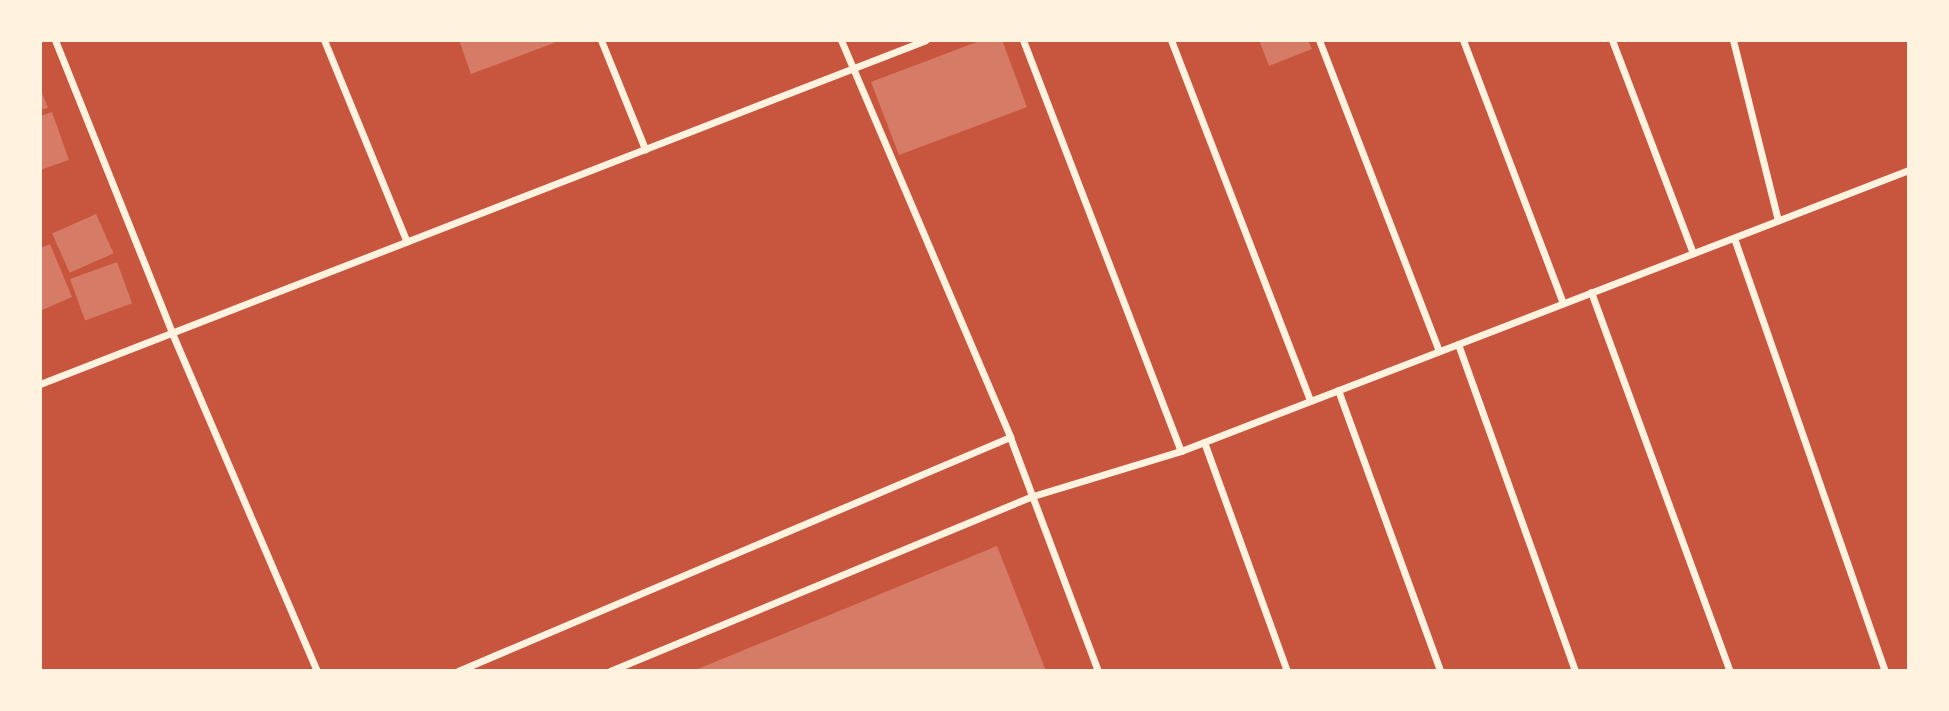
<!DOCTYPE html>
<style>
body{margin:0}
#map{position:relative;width:1949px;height:711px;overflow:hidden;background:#c8553d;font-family:"Nunito Sans",sans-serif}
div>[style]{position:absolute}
.building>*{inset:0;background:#d67c66;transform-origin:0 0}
.minor>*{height:7px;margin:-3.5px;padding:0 3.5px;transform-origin:3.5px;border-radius:3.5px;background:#fff3e0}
span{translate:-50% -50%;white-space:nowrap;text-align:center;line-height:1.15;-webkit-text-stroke:5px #fff3e0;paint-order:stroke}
.frame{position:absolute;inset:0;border:42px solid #fff3e0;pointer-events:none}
</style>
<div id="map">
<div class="building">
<div style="clip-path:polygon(459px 40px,559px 40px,559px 41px,471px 74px)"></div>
<div style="clip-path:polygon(982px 40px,1002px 40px,1027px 107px,899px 155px,871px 82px)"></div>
<div style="clip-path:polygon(1259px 40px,1308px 40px,1312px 49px,1269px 66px)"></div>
<div style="clip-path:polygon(40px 88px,48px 108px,40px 110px)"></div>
<div style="clip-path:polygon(52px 112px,69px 160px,40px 170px,40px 116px)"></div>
<div style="left:96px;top:214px;width:43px;height:48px;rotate:66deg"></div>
<div style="clip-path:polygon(50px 244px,72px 297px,40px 311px,40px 248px)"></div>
<div style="left:117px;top:262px;width:44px;height:50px;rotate:70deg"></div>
<div style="clip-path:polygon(997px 546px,1046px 671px,693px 671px)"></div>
</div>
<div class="minor">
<div style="left:55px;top:40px;width:315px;rotate:68.2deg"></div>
<div style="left:172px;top:333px;width:368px;rotate:66.8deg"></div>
<div style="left:324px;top:40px;width:218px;rotate:67.7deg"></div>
<div style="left:601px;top:40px;width:118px;rotate:68deg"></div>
<div style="left:841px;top:40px;width:431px;rotate:66.9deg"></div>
<div style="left:1010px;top:437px;width:250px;rotate:69.4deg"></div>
<div style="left:1023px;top:40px;width:440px;rotate:69deg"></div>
<div style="left:1171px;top:40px;width:387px;rotate:68.9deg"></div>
<div style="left:1319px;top:40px;width:333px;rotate:68.9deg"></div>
<div style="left:1463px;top:40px;width:281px;rotate:69.2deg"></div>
<div style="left:1612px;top:40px;width:228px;rotate:69.2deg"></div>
<div style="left:1733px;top:40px;width:186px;rotate:76deg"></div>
<div style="left:1734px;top:238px;width:459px;rotate:70.8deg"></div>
<div style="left:1591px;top:292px;width:404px;rotate:69.9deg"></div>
<div style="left:1458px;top:344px;width:347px;rotate:70.3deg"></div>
<div style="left:40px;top:384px;width:950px;rotate:-21.22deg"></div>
<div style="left:1338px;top:390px;width:299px;rotate:70deg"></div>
<div style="left:1204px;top:442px;width:244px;rotate:70.1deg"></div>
<div style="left:458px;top:671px;width:600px;rotate:-22.97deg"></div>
<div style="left:610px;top:671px;width:458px;rotate:-22.5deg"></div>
<div style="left:1033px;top:496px;width:155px;rotate:-16.9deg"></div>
<div style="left:1181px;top:451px;width:780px;rotate:-21.11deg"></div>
</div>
<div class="frame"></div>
</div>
